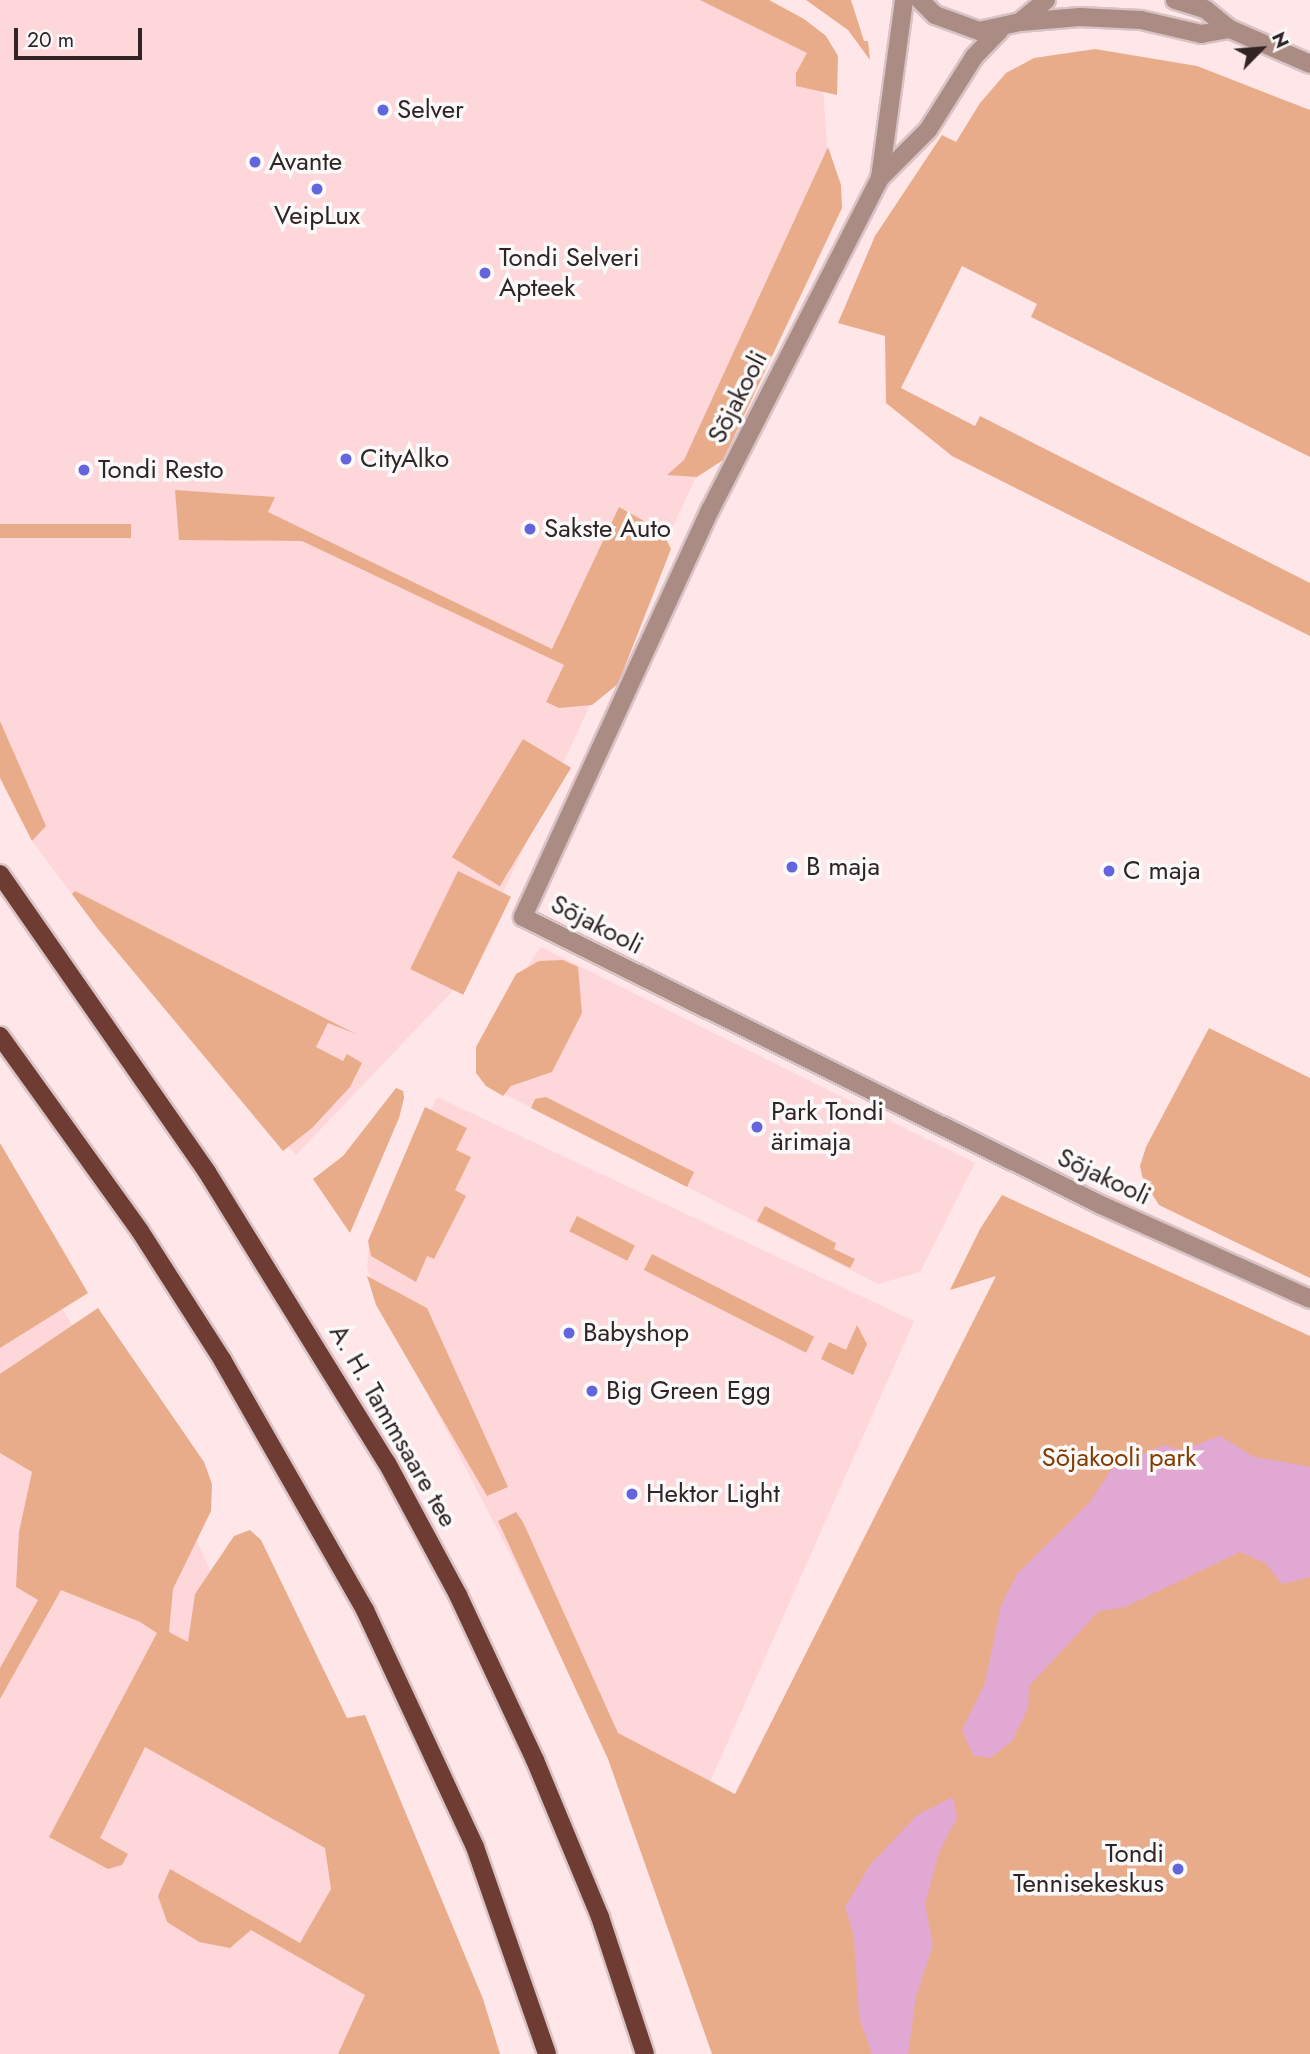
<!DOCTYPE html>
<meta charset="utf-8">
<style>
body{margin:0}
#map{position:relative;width:1310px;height:2054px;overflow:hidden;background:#ffe6e8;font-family:Jost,sans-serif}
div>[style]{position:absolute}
.built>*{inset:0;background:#fed7da}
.green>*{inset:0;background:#e9ac8b;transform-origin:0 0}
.water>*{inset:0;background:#e1a8d3}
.roads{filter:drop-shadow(2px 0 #dac3c5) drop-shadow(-2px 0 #dac3c5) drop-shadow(0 2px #dac3c5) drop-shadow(0 -2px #dac3c5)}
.minor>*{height:18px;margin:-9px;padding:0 9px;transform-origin:9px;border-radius:9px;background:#aa8c85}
.major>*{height:18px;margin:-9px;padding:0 9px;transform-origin:9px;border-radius:9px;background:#6e3c33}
.dots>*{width:19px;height:19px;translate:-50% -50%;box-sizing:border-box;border:4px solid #fafafa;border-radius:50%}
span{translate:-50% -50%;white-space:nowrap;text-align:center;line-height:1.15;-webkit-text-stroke:7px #fafafa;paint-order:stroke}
.poi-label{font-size:26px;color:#322425}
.left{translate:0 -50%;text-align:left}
.right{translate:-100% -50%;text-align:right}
.street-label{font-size:26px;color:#322425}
.park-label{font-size:26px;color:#843c02}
.north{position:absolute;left:1226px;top:14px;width:70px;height:70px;-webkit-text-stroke:5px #fafafa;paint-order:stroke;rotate:65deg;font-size:19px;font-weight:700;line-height:28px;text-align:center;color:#322425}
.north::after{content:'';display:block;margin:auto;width:24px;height:32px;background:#322425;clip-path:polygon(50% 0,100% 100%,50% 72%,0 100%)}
.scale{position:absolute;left:14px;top:28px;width:128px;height:32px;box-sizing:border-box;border:4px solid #322425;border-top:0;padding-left:9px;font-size:21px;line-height:24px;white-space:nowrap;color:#322425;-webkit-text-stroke:5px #fafafa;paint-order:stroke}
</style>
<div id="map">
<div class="built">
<div style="clip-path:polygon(0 0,735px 0,820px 47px,830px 188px,462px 981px,296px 1155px,98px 929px,32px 841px,0 766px)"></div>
<div style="clip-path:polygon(541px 947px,975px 1163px,920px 1272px,878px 1284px,485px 1084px,489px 1022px)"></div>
<div style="clip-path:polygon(437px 1097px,914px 1321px,706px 1791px,611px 1751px,385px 1311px,367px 1268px,369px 1244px)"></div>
<div style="clip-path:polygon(0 1210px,170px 1481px,427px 2054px,0 2054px)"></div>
</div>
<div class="green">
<div style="clip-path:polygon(700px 0,769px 0,804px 19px,826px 36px,838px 56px,837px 95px,796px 86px,796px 73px,807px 53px)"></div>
<div style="clip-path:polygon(806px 0,851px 0,864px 41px,868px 41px,870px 60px,848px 30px)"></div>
<div style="clip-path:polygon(1095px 49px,1197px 66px,1310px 110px,1310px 457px,1031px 317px,1037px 304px,962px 266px,901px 388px,975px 426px,980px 416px,1310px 583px,1310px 636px,952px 456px,886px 403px,885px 336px,838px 323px,875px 236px,942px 135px,956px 142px,980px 103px,1006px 73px,1034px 58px)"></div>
<div style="clip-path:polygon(828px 147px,841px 185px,842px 208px,723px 460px,697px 477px,667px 475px,684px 460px)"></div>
<div style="clip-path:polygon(175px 490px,275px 497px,268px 512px,552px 649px,619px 507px,662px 531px,671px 549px,618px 684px,592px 705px,559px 708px,546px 702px,564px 665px,302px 541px,179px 540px)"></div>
<div style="left:0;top:524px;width:131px;height:14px"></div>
<div style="clip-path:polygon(0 721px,46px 826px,32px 841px,0 778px)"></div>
<div style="left:523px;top:739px;width:56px;height:138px;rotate:31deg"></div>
<div style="left:458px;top:871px;width:59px;height:109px;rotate:26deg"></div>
<div style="clip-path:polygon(75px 891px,356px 1034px,328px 1023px,316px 1047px,343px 1061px,347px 1054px,362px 1063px,350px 1087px,312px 1128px,283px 1151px,98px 929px,72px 894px)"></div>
<div style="clip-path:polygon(563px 960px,578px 967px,582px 1013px,552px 1072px,511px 1086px,503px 1096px,486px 1086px,476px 1073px,476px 1047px,516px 974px,539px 961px)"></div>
<div style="clip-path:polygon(1209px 1028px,1310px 1078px,1310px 1278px,1159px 1205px,1143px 1180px,1140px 1166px,1146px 1147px)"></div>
<div style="clip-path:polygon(396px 1088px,403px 1091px,404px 1098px,399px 1118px,350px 1233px,313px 1179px,343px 1156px)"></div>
<div style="clip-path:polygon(546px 1097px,694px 1172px,687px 1187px,531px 1108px,535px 1099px)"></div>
<div style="clip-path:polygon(425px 1107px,467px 1128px,456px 1150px,471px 1157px,455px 1190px,466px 1196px,434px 1259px,427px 1256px,416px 1282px,371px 1256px,368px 1241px)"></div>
<div style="clip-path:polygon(0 1143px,88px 1293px,0 1348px)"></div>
<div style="clip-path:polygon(1002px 1195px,1310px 1336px,1310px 2054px,712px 2054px,608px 1759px,498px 1521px,516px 1512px,523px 1522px,618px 1733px,735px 1794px,996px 1276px,950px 1290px,980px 1229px)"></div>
<div style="clip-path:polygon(765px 1206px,836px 1243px,834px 1249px,855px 1259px,850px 1268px,757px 1221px)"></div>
<div style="left:577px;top:1216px;width:65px;height:17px;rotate:27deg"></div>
<div style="left:652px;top:1254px;width:182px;height:18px;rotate:27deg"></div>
<div style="clip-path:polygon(367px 1276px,427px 1308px,508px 1487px,487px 1496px,376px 1305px)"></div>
<div style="clip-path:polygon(98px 1308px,204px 1462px,212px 1484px,211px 1511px,173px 1589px,169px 1632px,188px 1642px,195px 1594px,234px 1536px,250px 1530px,261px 1540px,347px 1718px,365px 1715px,483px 1999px,500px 2054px,338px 2054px,365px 1995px,251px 1930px,230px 1948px,199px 1942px,167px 1922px,158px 1896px,170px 1869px,300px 1943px,331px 1889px,325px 1848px,145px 1747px,100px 1838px,128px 1854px,122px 1865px,108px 1869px,49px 1837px,157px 1633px,140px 1622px,61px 1590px,0 1699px,0 1668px,38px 1600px,16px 1587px,19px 1532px,32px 1472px,0 1453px,0 1374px)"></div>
<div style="clip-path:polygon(857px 1325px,867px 1344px,853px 1375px,821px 1359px,829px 1342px,846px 1350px)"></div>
</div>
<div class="water">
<div style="clip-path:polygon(1220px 1436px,1254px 1457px,1310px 1467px,1310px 1577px,1282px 1584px,1265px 1563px,1240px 1552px,1125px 1607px,1099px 1611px,1029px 1686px,1028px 1708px,1012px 1741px,990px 1758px,973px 1755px,962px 1730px,985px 1683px,1001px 1605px,1017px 1574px,1089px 1503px,1113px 1467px,1164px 1445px,1182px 1450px)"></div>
<div style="clip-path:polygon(953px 1797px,957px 1818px,939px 1852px,925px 1904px,933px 1945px,916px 1996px,908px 2054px,872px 2054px,859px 2017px,854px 1937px,845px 1907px,870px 1865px,917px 1815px)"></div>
</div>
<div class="roads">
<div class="minor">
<div style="left:920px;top:0;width:21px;rotate:45deg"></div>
<div style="left:935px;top:15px;width:47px;rotate:20deg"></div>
<div style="left:979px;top:31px;width:42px;rotate:-12.4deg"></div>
<div style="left:1020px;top:22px;width:34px;rotate:-40deg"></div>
<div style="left:1175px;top:0;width:31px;rotate:17deg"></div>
<div style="left:1205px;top:9px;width:32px;rotate:39deg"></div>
<div style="left:1230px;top:29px;width:87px;rotate:23.6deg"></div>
<div style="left:1020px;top:22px;width:60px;rotate:-4.8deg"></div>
<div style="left:1080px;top:17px;width:61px;rotate:2.8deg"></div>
<div style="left:1141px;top:20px;width:62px;rotate:13.1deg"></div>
<div style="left:1201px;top:34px;width:29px;rotate:-10deg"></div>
<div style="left:1000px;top:30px;width:37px;rotate:134deg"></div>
<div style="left:974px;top:57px;width:86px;rotate:122.2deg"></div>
<div style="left:928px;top:130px;width:68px;rotate:135deg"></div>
<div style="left:880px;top:178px;width:373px;rotate:117.1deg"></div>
<div style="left:710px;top:510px;width:448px;rotate:114.7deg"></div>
<div style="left:523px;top:917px;width:646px;rotate:26.49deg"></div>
<div style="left:1101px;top:1205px;width:229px;rotate:24.2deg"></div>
<div style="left:880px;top:178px;width:180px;rotate:-82.3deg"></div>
</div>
<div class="major">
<div style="left:0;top:874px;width:363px;rotate:55.2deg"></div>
<div style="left:207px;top:1172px;width:342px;rotate:58.3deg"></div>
<div style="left:387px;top:1463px;width:150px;rotate:61.7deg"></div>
<div style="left:458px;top:1595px;width:182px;rotate:65deg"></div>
<div style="left:535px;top:1760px;width:170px;rotate:67.5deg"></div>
<div style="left:600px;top:1917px;width:144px;rotate:71.8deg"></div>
<div style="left:0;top:1036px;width:240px;rotate:54.3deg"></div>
<div style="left:140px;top:1231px;width:154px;rotate:57.4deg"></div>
<div style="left:223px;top:1361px;width:287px;rotate:60.3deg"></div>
<div style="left:365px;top:1610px;width:261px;rotate:65.1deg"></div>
<div style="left:475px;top:1847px;width:219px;rotate:70.8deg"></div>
</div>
</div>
<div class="dots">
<div style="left:383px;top:110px;background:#6464dd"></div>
<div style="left:255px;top:162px;background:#6464dd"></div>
<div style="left:317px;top:189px;background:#6464dd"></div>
<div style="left:485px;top:273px;background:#6464dd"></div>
<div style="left:346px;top:459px;background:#6464dd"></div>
<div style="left:84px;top:470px;background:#6464dd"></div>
<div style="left:530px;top:529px;background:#6464dd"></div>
<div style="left:792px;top:867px;background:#6464dd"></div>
<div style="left:1109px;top:871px;background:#6464dd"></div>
<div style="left:757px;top:1127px;background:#6464dd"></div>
<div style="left:569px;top:1333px;background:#6464dd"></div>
<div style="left:592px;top:1391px;background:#6464dd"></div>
<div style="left:632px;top:1494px;background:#6464dd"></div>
<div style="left:1178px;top:1869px;background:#6464dd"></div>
</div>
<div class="poi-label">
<span class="left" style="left:397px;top:110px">Selver</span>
<span class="left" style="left:269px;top:162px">Avante</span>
<span style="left:317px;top:216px">VeipLux</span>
<span class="left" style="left:499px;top:273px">Tondi Selveri<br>Apteek</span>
<span class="left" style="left:360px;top:459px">CityAlko</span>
<span class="left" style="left:98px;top:470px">Tondi Resto</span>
<span class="left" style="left:544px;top:529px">Sakste Auto</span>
<span class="left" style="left:806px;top:867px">B maja</span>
<span class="left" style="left:1123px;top:871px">C maja</span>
<span class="left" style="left:771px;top:1127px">Park Tondi<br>ärimaja</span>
<span class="left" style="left:583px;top:1333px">Babyshop</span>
<span class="left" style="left:606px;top:1391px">Big Green Egg</span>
<span class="left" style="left:646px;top:1494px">Hektor Light</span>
<span class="right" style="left:1164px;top:1869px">Tondi<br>Tennisekeskus</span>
</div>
<div class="street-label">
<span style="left:738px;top:397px;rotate:-63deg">Sõjakooli</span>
<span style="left:597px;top:925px;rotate:27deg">Sõjakooli</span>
<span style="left:1104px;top:1177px;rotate:25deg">Sõjakooli</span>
<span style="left:393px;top:1426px;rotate:60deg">A. H. Tammsaare tee</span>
</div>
<div class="park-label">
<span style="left:1119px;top:1458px">Sõjakooli park</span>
</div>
<div class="north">N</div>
<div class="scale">20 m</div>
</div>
